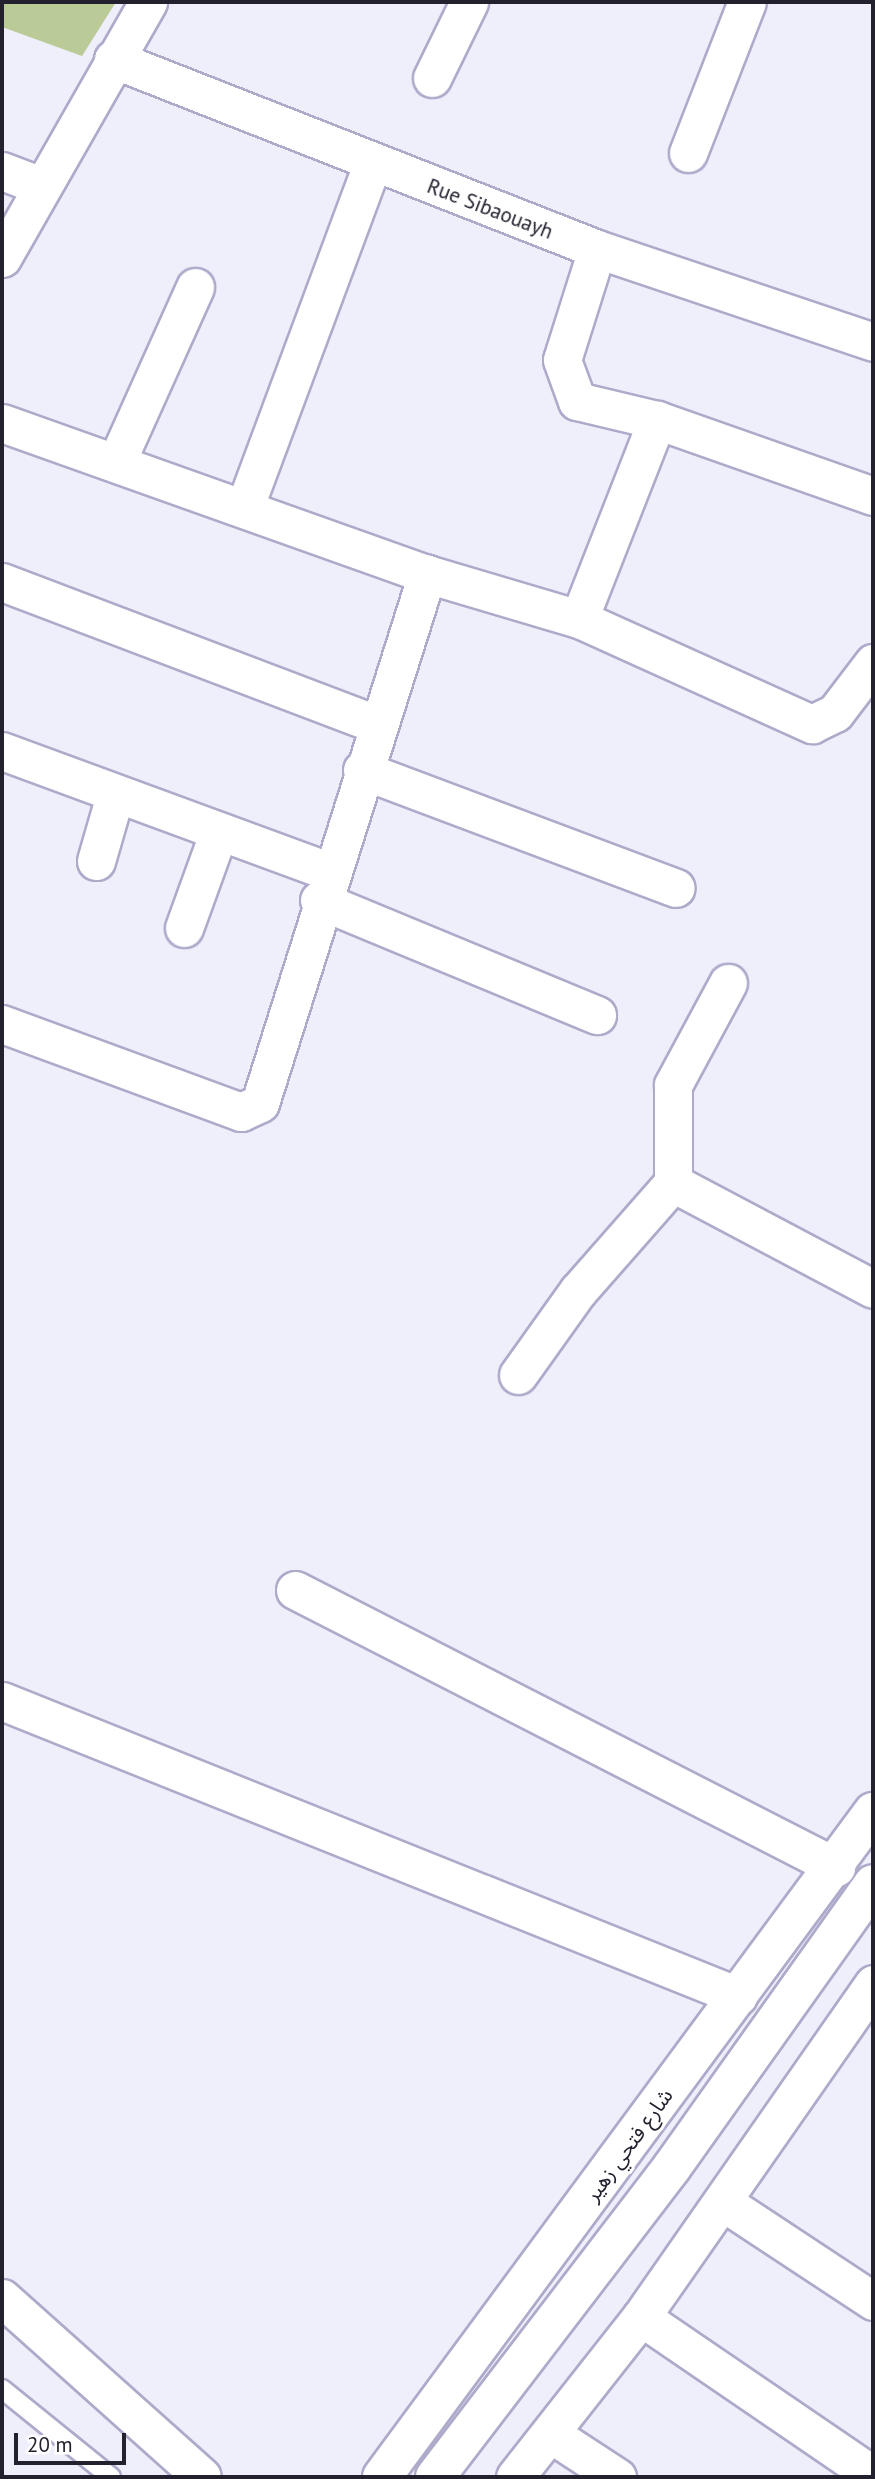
<!DOCTYPE html>
<meta charset="utf-8">
<style>
body{margin:0}
#map{position:relative;width:875px;height:2479px;overflow:hidden;background:#efeefb;font-family:"PT Sans","Noto Sans Arabic",sans-serif}
div>[style]{position:absolute}
.green>*{inset:0;background:#bbcb97}
.roads{filter:drop-shadow(2px 0 #adaaca) drop-shadow(-2px 0 #adaaca) drop-shadow(0 2px #adaaca) drop-shadow(0 -2px #adaaca)}
.service>*{height:18px;margin:-9px;padding:0 9px;transform-origin:9px;border-radius:9px;background:#fff}
.minor>*{height:37px;margin:-18.5px;padding:0 18.5px;transform-origin:18.5px;border-radius:18.5px;background:#fff}
.tertiary>*{height:38px;margin:-19px;padding:0 19px;transform-origin:19px;border-radius:19px;background:#fff}
span{translate:-50% -50%;white-space:nowrap;text-align:center;line-height:1.15;-webkit-text-stroke:6px #fff;paint-order:stroke}
.street-label{font-size:21px;color:#23212e}
.frame{position:absolute;inset:0;border:4px solid #23212e;pointer-events:none}
.scale{position:absolute;left:14px;top:2433px;width:112px;height:32px;box-sizing:border-box;border:4px solid #23212e;border-top:0;padding-left:9px;font-size:21px;line-height:24px;white-space:nowrap;color:#23212e;-webkit-text-stroke:5px #fff;paint-order:stroke}
</style>
<div id="map">
<div class="green">
<div style="clip-path:polygon(2px 2px,116px 2px,82px 56px,2px 27px)"></div>
</div>
<div class="roads">
<div class="service">
<div style="left:2px;top:2389px;width:140px;rotate:38.9deg"></div>
</div>
<div class="minor">
<div style="left:113px;top:59px;width:520px;rotate:21.43deg"></div>
<div style="left:597px;top:249px;width:291px;rotate:18.6deg"></div>
<div style="left:432px;top:78px;width:85px;rotate:-64deg"></div>
<div style="left:688px;top:153px;width:162px;rotate:-68.7deg"></div>
<div style="left:2px;top:171px;width:40px;rotate:21deg"></div>
<div style="left:597px;top:249px;width:116px;rotate:107.5deg"></div>
<div style="left:562px;top:360px;width:44px;rotate:69.9deg"></div>
<div style="left:577px;top:401px;width:82px;rotate:13.4deg"></div>
<div style="left:657px;top:420px;width:229px;rotate:19.4deg"></div>
<div style="left:2px;top:258px;width:295px;rotate:-60.3deg"></div>
<div style="left:2px;top:423px;width:451px;rotate:19.6deg"></div>
<div style="left:427px;top:574px;width:159px;rotate:16.5deg"></div>
<div style="left:579px;top:619px;width:256px;rotate:24.3deg"></div>
<div style="left:812px;top:724px;width:25px;rotate:-26deg"></div>
<div style="left:835px;top:713px;width:63px;rotate:-52.8deg"></div>
<div style="left:116px;top:463px;width:193px;rotate:-65.8deg"></div>
<div style="left:245px;top:506px;width:365px;rotate:-69.6deg"></div>
<div style="left:2px;top:582px;width:400px;rotate:20.8deg"></div>
<div style="left:579px;top:619px;width:214px;rotate:-68.6deg"></div>
<div style="left:2px;top:751px;width:350px;rotate:20.2deg"></div>
<div style="left:362px;top:770px;width:335px;rotate:20.6deg"></div>
<div style="left:96px;top:861px;width:69px;rotate:-73.9deg"></div>
<div style="left:319px;top:900px;width:301px;rotate:22.5deg"></div>
<div style="left:184px;top:928px;width:100px;rotate:-70.1deg"></div>
<div style="left:2px;top:1024px;width:255px;rotate:20.2deg"></div>
<div style="left:241px;top:1112px;width:21px;rotate:-25deg"></div>
<div style="left:260px;top:1103px;width:555px;rotate:-72.48deg"></div>
<div style="left:673px;top:1183px;width:226px;rotate:27.9deg"></div>
<div style="left:518px;top:1375px;width:103px;rotate:-54.5deg"></div>
<div style="left:578px;top:1291px;width:144px;rotate:-48.7deg"></div>
<div style="left:673px;top:1183px;width:98px;rotate:-90deg"></div>
<div style="left:673px;top:1085px;width:116px;rotate:-61.7deg"></div>
<div style="left:295px;top:1590px;width:608px;rotate:27.11deg"></div>
<div style="left:2px;top:1701px;width:793px;rotate:21.84deg"></div>
<div style="left:723px;top:2202px;width:180px;rotate:33.4deg"></div>
<div style="left:2px;top:2298px;width:268px;rotate:41.8deg"></div>
<div style="left:641px;top:2317px;width:281px;rotate:34.3deg"></div>
<div style="left:551px;top:2434px;width:79px;rotate:33.1deg"></div>
<div style="left:515px;top:2477px;width:204px;rotate:-51.8deg"></div>
<div style="left:641px;top:2317px;width:406px;rotate:-55.1deg"></div>
</div>
<div class="tertiary">
<div style="left:382px;top:2477px;width:827px;rotate:-53.56deg"></div>
<div style="left:435px;top:2477px;width:390px;rotate:-52.6deg"></div>
<div style="left:672px;top:2167px;width:347px;rotate:-54.6deg"></div>
</div>
</div>
<div class="street-label">
<span style="left:490px;top:209px;rotate:21deg">Rue Sibaouayh</span>
<span style="left:629px;top:2145px;rotate:-54deg">شارع فتحي زهير</span>
</div>
<div class="frame"></div>
<div class="scale">20 m</div>
</div>
